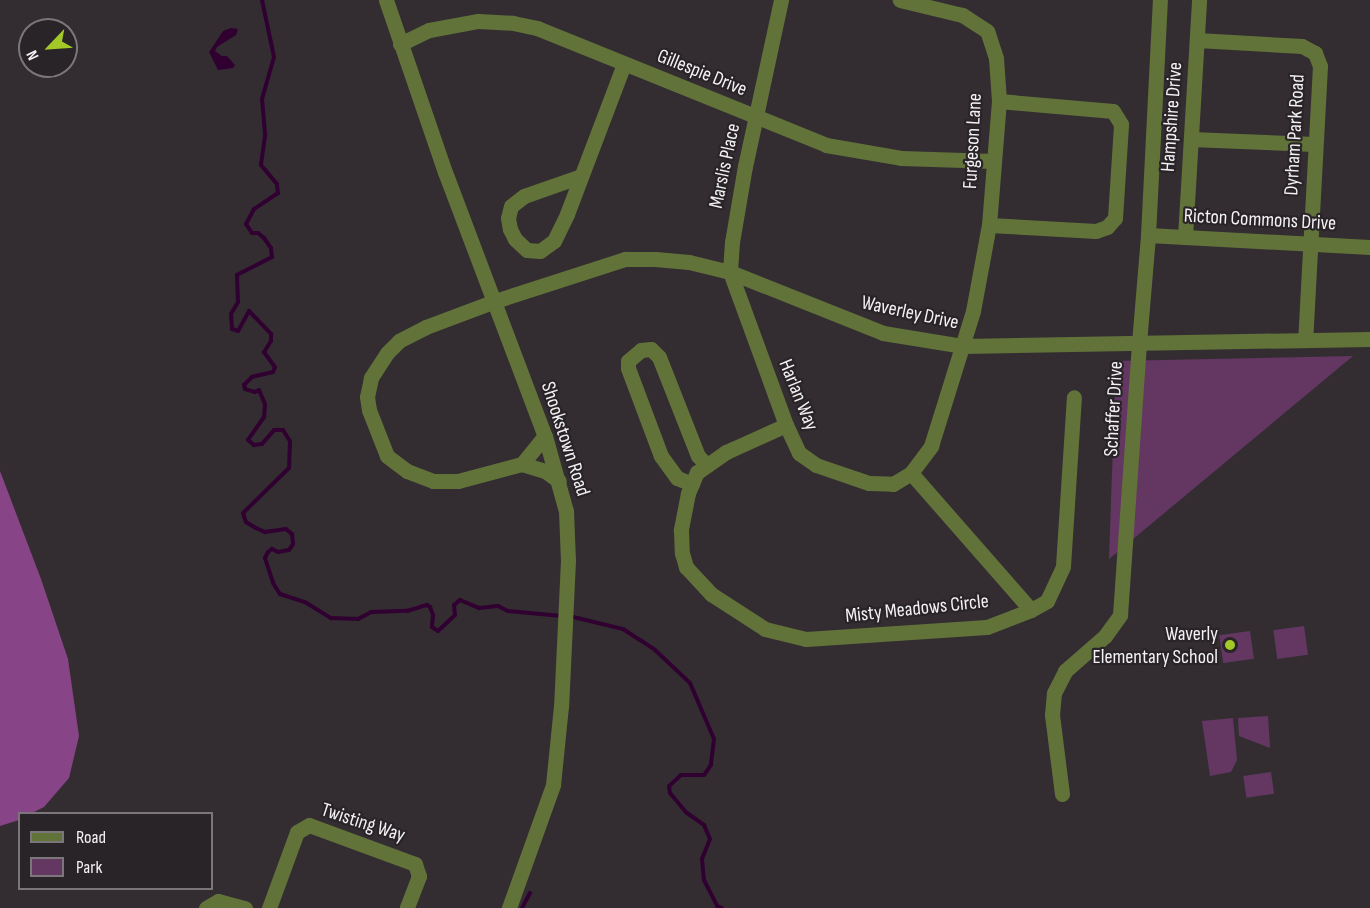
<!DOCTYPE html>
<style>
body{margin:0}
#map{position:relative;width:1370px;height:908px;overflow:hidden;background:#332d32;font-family:"Sofia Sans Condensed",sans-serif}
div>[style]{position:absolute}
.green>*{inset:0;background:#643763;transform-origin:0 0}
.forest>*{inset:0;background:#874587}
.water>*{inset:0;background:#300031}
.stream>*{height:4px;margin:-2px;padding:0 2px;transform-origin:2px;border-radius:2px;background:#300031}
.minor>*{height:15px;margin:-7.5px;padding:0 7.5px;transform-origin:7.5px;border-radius:7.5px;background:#62733a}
.tertiary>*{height:15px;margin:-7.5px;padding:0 7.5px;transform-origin:7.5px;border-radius:7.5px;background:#62733a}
.dots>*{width:16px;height:16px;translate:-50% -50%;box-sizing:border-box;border:3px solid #292428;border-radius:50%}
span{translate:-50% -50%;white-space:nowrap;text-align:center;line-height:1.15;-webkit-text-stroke:4.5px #292428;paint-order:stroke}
.street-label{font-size:20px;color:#f4f1f4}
.poi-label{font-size:20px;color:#f4f1f4}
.right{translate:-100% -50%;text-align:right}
.legend{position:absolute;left:18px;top:812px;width:195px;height:78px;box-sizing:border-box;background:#292428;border:2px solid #7a767a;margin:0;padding:8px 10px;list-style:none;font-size:18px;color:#f4f1f4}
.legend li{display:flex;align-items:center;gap:12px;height:30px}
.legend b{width:30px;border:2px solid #7a767a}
.north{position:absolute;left:18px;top:18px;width:60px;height:60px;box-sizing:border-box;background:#292428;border:2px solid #7a767a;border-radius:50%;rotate:245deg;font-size:16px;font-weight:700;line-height:24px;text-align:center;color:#f4f1f4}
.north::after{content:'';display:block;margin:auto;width:21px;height:27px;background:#a2c927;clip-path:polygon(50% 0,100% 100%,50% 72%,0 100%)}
</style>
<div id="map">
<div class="green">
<div style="clip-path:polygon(1353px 356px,1109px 559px,1116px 361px)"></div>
<div style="left:1304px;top:626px;width:29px;height:31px;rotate:82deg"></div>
<div style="left:1250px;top:631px;width:28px;height:31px;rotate:82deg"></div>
<div style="clip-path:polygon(1268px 716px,1270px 748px,1239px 736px,1238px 718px)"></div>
<div style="clip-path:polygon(1233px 718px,1237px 760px,1231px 772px,1210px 776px,1202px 721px)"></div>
<div style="left:1271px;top:772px;width:22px;height:28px;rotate:82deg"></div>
</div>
<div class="forest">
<div style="clip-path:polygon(0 471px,41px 579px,68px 659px,79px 736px,69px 778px,44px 807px,32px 813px,20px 814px,19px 820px,0 826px)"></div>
</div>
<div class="water">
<div style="clip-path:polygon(231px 28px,238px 29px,236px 35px,217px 47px,215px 51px,222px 56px,227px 56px,235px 65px,233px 68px,218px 70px,209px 52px,223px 31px)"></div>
</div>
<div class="stream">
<div style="left:262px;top:0;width:58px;rotate:78.1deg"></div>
<div style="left:274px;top:57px;width:44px;rotate:105.9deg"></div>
<div style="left:262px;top:99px;width:37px;rotate:85deg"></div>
<div style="left:265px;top:136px;width:29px;rotate:98deg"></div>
<div style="left:261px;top:165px;width:25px;rotate:50deg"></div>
<div style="left:277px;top:184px;width:9px;rotate:84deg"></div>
<div style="left:278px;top:193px;width:29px;rotate:146deg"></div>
<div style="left:254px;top:209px;width:17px;rotate:118deg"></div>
<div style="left:246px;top:224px;width:11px;rotate:56deg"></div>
<div style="left:252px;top:233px;width:6px"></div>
<div style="left:258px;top:233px;width:8px;rotate:40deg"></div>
<div style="left:264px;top:238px;width:12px;rotate:55deg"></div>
<div style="left:271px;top:248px;width:9px;rotate:84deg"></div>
<div style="left:272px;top:257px;width:39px;rotate:153deg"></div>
<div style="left:237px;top:275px;width:27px;rotate:88deg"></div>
<div style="left:238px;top:302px;width:14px;rotate:120deg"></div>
<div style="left:231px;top:314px;width:15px;rotate:86deg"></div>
<div style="left:232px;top:329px;width:6px;rotate:18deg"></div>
<div style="left:238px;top:331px;width:23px;rotate:-61deg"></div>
<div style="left:249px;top:311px;width:32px;rotate:46deg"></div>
<div style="left:271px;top:334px;width:7px;rotate:90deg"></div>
<div style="left:271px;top:341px;width:13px;rotate:122deg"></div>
<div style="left:264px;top:352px;width:19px;rotate:54deg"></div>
<div style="left:275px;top:367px;width:5px;rotate:112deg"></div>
<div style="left:273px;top:372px;width:22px;rotate:167deg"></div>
<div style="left:252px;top:377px;width:11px;rotate:135deg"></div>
<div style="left:244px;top:385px;width:4px;rotate:76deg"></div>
<div style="left:245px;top:389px;width:10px;rotate:17deg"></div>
<div style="left:255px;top:392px;width:4px;rotate:-27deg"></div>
<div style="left:259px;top:390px;width:15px;rotate:67deg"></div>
<div style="left:265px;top:404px;width:13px;rotate:94deg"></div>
<div style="left:264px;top:417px;width:28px;rotate:125deg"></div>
<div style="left:248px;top:440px;width:8px;rotate:40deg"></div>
<div style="left:254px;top:445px;width:8px;rotate:-7deg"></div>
<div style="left:262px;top:444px;width:18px;rotate:-49deg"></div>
<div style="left:274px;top:430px;width:9px"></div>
<div style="left:283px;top:430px;width:13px;rotate:58deg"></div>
<div style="left:290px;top:441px;width:27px;rotate:92deg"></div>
<div style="left:289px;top:468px;width:64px;rotate:135.6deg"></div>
<div style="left:243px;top:513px;width:9px;rotate:72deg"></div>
<div style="left:246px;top:522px;width:12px;rotate:31deg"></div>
<div style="left:256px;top:528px;width:10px;rotate:24deg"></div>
<div style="left:265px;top:532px;width:21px;rotate:-8deg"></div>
<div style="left:286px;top:529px;width:8px;rotate:40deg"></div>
<div style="left:292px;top:534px;width:10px;rotate:84deg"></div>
<div style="left:293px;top:544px;width:7px;rotate:124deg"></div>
<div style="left:289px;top:550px;width:11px;rotate:170deg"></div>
<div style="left:278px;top:552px;width:7px;rotate:-153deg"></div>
<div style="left:272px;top:549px;width:5px;rotate:143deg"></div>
<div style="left:268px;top:552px;width:7px;rotate:117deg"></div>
<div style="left:265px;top:558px;width:26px;rotate:72deg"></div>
<div style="left:273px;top:583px;width:13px;rotate:58deg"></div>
<div style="left:280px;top:594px;width:26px;rotate:18deg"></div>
<div style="left:305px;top:602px;width:31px;rotate:32deg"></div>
<div style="left:331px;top:618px;width:27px;rotate:2deg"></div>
<div style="left:358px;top:619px;width:15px;rotate:-28deg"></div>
<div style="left:371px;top:612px;width:36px;rotate:-2deg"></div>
<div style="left:407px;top:611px;width:21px;rotate:-17deg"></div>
<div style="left:427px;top:605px;width:4px;rotate:34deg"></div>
<div style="left:430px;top:607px;width:9px;rotate:69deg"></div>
<div style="left:433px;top:615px;width:12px;rotate:95deg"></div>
<div style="left:432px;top:627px;width:7px;rotate:34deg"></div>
<div style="left:438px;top:631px;width:23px;rotate:-43deg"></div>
<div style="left:455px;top:615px;width:10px;rotate:-96deg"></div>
<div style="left:454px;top:605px;width:8px;rotate:-40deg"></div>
<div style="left:460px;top:600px;width:21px;rotate:23deg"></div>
<div style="left:479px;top:608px;width:19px;rotate:-6deg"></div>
<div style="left:498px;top:606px;width:11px;rotate:27deg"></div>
<div style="left:508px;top:611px;width:54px;rotate:5.3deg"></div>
<div style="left:569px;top:616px;width:56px;rotate:13.5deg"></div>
<div style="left:623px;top:629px;width:38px;rotate:33deg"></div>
<div style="left:655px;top:650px;width:48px;rotate:43.3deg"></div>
<div style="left:690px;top:683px;width:61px;rotate:66.8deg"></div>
<div style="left:714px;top:739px;width:26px;rotate:97deg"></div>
<div style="left:711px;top:765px;width:12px;rotate:125deg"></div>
<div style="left:704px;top:775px;width:23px;rotate:180deg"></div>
<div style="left:681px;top:775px;width:16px;rotate:137deg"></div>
<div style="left:669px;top:786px;width:7px;rotate:82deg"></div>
<div style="left:670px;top:793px;width:26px;rotate:50deg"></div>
<div style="left:687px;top:813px;width:21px;rotate:35deg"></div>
<div style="left:704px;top:825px;width:15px;rotate:67deg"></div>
<div style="left:710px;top:839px;width:22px;rotate:112deg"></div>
<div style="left:702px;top:859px;width:21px;rotate:85deg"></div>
<div style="left:704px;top:880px;width:29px;rotate:63deg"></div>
<div style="left:717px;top:906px;width:5px;rotate:22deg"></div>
<div style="left:522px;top:908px;width:17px;rotate:-62deg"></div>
</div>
<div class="minor">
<div style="left:781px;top:0;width:170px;rotate:102.2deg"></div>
<div style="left:745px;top:166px;width:77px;rotate:99.7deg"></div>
<div style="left:732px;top:242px;width:30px;rotate:94deg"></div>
<div style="left:730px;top:272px;width:163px;rotate:69.9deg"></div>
<div style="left:786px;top:425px;width:31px;rotate:65deg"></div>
<div style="left:799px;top:453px;width:21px;rotate:35deg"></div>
<div style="left:816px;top:465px;width:56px;rotate:18.8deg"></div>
<div style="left:869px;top:483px;width:24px;rotate:2deg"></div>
<div style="left:893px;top:484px;width:21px;rotate:-31deg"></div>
<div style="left:911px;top:473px;width:34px;rotate:-53deg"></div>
<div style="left:931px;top:446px;width:141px;rotate:-72.7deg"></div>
<div style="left:973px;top:311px;width:87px;rotate:-79.5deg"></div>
<div style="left:989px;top:225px;width:124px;rotate:-85.4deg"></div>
<div style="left:999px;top:101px;width:43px;rotate:-94deg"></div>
<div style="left:996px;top:58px;width:28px;rotate:-108deg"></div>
<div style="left:987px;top:31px;width:30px;rotate:-147deg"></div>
<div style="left:962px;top:15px;width:64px;rotate:-166.4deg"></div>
<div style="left:1197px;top:40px;width:105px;rotate:3.3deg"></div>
<div style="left:1302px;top:46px;width:15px;rotate:28deg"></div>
<div style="left:1315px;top:53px;width:14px;rotate:69deg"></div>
<div style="left:1320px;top:66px;width:274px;rotate:93.1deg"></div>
<div style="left:400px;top:44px;width:32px;rotate:-26deg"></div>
<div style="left:429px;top:30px;width:50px;rotate:-10.4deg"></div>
<div style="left:478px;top:21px;width:35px;rotate:3deg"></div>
<div style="left:513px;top:23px;width:25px;rotate:12deg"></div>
<div style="left:537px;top:28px;width:312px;rotate:22deg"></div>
<div style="left:826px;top:145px;width:76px;rotate:9.8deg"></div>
<div style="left:901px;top:158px;width:93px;rotate:1.8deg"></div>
<div style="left:1191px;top:139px;width:124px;rotate:2.3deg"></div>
<div style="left:581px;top:176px;width:60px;rotate:160.7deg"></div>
<div style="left:524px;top:196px;width:16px;rotate:142deg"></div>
<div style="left:511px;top:206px;width:12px;rotate:104deg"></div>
<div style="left:508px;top:218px;width:11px;rotate:80deg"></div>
<div style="left:510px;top:229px;width:11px;rotate:63deg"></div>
<div style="left:515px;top:239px;width:16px;rotate:43deg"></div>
<div style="left:527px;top:250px;width:13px;rotate:4deg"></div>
<div style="left:540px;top:251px;width:17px;rotate:-36deg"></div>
<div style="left:554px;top:241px;width:30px;rotate:-64deg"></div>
<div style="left:567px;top:214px;width:160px;rotate:-69.2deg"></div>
<div style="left:989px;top:225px;width:107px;rotate:3.2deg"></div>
<div style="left:1096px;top:231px;width:12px;rotate:-20deg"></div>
<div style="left:1107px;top:227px;width:12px;rotate:-48deg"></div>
<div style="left:1115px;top:218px;width:94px;rotate:-86.3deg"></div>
<div style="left:1121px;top:124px;width:15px;rotate:-122deg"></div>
<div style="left:1113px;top:111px;width:114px;rotate:-175deg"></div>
<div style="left:1148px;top:235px;width:222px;rotate:3.1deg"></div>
<div style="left:1185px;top:237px;width:237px;rotate:-86.6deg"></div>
<div style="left:495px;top:301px;width:74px;rotate:159.4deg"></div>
<div style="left:426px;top:327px;width:30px;rotate:153deg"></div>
<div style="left:399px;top:341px;width:17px;rotate:135deg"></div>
<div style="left:387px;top:353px;width:30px;rotate:123deg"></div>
<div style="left:371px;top:378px;width:19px;rotate:102deg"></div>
<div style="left:367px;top:397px;width:13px;rotate:81deg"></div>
<div style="left:369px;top:410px;width:49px;rotate:68.6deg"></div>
<div style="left:387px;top:456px;width:25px;rotate:37deg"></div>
<div style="left:407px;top:471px;width:28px;rotate:21deg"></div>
<div style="left:433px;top:481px;width:25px"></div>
<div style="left:458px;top:481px;width:66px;rotate:-14.9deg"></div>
<div style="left:522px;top:464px;width:24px;rotate:17deg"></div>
<div style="left:545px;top:471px;width:17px;rotate:36deg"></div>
<div style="left:786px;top:425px;width:66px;rotate:155.8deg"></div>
<div style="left:726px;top:452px;width:35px;rotate:145deg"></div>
<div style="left:697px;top:472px;width:23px;rotate:113deg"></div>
<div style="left:688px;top:493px;width:38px;rotate:101deg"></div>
<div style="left:681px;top:530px;width:23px;rotate:88deg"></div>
<div style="left:682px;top:553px;width:15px;rotate:74deg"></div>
<div style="left:686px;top:567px;width:37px;rotate:47deg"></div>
<div style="left:711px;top:594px;width:64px;rotate:32.9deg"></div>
<div style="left:765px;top:629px;width:42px;rotate:13.7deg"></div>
<div style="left:806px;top:639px;width:181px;rotate:-3.8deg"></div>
<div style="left:987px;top:627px;width:47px;rotate:-21.1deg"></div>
<div style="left:1031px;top:610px;width:18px;rotate:-29deg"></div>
<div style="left:1047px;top:601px;width:38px;rotate:-65deg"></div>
<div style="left:1063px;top:566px;width:169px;rotate:-86.3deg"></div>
<div style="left:522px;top:464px;width:36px;rotate:-51deg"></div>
<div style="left:911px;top:473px;width:182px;rotate:48.8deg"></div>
<div style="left:692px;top:484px;width:16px;rotate:-158deg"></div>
<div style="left:677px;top:478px;width:27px;rotate:-126deg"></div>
<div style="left:661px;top:456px;width:94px;rotate:-110.6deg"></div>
<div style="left:628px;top:368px;width:7px;rotate:-90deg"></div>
<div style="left:628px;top:361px;width:17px;rotate:-40deg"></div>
<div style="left:641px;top:350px;width:10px;rotate:-6deg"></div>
<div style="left:651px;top:349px;width:11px;rotate:45deg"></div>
<div style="left:659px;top:357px;width:106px;rotate:68.5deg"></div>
<div style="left:698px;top:456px;width:13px;rotate:45deg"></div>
<div style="left:1062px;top:794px;width:80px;rotate:-97.2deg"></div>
<div style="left:1052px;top:715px;width:22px;rotate:-85deg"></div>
<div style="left:1054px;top:693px;width:25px;rotate:-63deg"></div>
<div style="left:1065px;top:671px;width:53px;rotate:-41.2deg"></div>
<div style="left:1105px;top:636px;width:26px;rotate:-54deg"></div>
<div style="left:1120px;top:615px;width:273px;rotate:-86deg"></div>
<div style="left:206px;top:908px;width:14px;rotate:-30deg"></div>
<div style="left:218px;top:901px;width:28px;rotate:15deg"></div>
<div style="left:269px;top:908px;width:81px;rotate:-69.8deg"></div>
<div style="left:297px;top:832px;width:14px;rotate:-30deg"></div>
<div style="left:309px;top:825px;width:113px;rotate:20.2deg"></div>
<div style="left:415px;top:864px;width:13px;rotate:72deg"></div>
<div style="left:419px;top:876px;width:34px;rotate:111deg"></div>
</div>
<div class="tertiary">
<div style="left:386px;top:0;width:182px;rotate:71.1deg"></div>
<div style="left:445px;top:172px;width:282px;rotate:69.3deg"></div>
<div style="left:545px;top:436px;width:78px;rotate:74.4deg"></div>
<div style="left:566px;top:511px;width:49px;rotate:87.7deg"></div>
<div style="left:568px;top:560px;width:146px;rotate:92.7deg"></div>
<div style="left:561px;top:706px;width:79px;rotate:95.8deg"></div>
<div style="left:553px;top:785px;width:131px;rotate:109.7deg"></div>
<div style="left:495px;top:301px;width:137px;rotate:-17.9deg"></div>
<div style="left:625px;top:259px;width:30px"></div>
<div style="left:655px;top:259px;width:34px;rotate:5deg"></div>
<div style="left:689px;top:262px;width:42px;rotate:13.7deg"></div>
<div style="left:730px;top:272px;width:165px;rotate:21.7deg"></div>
<div style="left:883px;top:333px;width:80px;rotate:9.3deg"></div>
<div style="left:962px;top:346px;width:408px;rotate:-1deg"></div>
<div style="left:1139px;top:343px;width:108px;rotate:-85.2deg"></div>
<div style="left:1148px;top:235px;width:235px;rotate:-87.1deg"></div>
</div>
<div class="dots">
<div style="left:1230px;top:645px;background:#a2c927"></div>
</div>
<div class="street-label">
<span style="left:702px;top:73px;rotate:22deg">Gillespie Drive</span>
<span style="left:1172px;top:117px;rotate:-86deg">Hampshire Drive</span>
<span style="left:1295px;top:135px;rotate:-87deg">Dyrham Park Road</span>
<span style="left:973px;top:141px;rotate:-87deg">Furgeson Lane</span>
<span style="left:725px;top:166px;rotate:-78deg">Marslis Place</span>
<span style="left:1260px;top:220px;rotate:3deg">Ricton Commons Drive</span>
<span style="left:910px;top:313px;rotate:12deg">Waverley Drive</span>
<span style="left:798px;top:395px;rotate:68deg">Harlan Way</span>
<span style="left:1114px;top:409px;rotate:-87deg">Schaffer Drive</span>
<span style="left:565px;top:439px;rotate:72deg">Shookstown Road</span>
<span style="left:917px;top:609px;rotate:-6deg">Misty Meadows Circle</span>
<span style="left:363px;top:823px;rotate:18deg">Twisting Way</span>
</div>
<div class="poi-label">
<span class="right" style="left:1218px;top:646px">Waverly<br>Elementary School</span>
</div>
<ul class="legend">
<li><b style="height:8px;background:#62733a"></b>Road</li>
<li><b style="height:16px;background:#643763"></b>Park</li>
</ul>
<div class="north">N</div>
</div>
